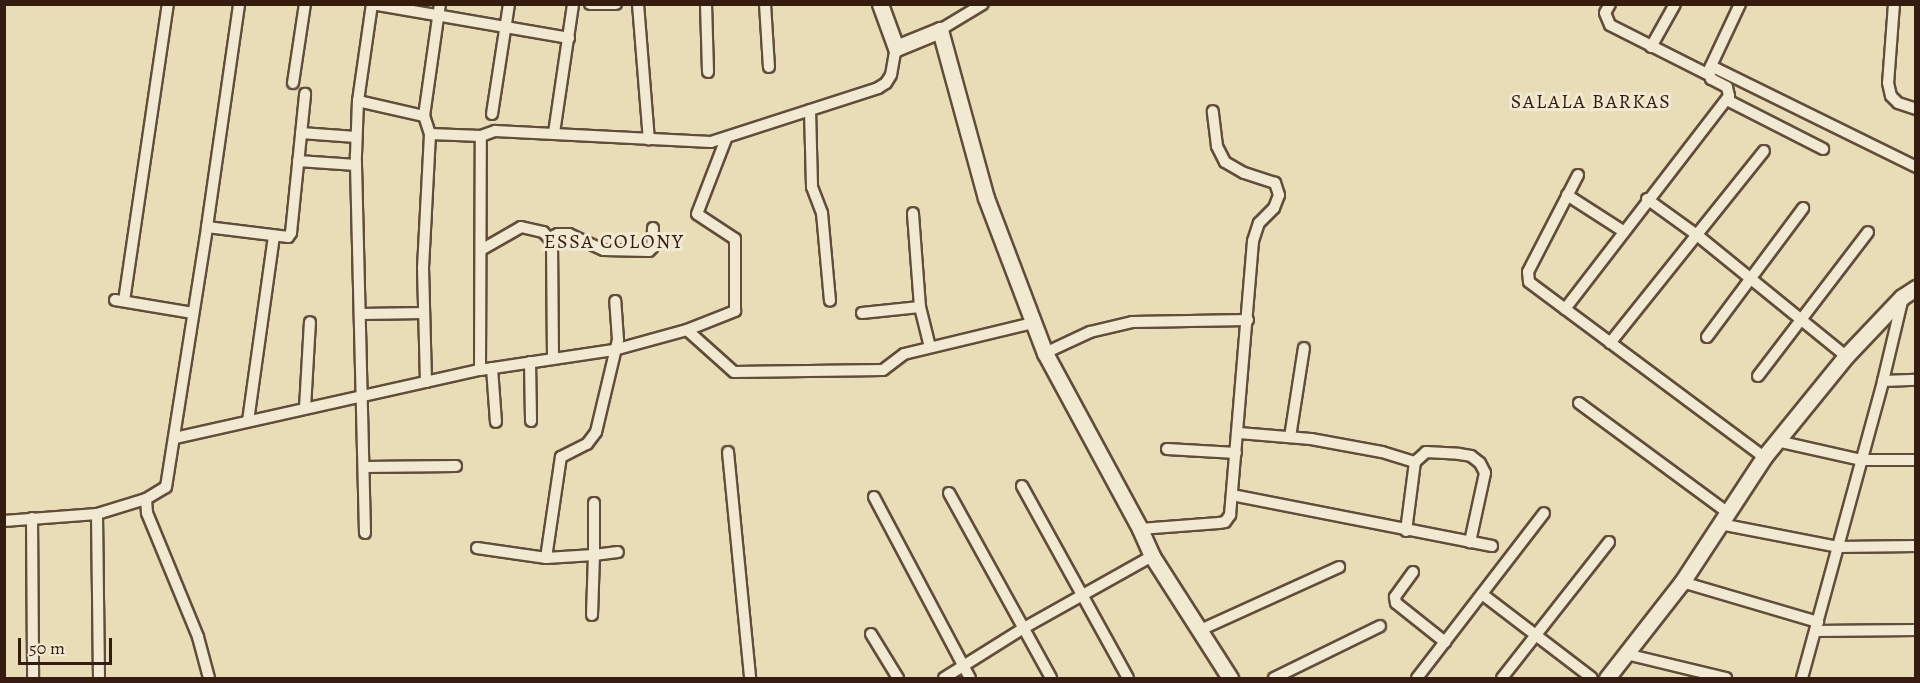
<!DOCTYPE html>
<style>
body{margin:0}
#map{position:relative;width:1920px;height:683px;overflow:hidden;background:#e9ddb8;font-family:Alegreya,serif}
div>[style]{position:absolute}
.roads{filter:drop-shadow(2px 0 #614d39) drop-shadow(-2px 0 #614d39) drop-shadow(0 2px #614d39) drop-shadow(0 -2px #614d39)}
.street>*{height:10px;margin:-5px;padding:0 5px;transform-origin:5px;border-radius:5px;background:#f1e9d1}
.secondary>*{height:15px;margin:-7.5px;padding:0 7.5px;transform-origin:7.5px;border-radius:7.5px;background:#f1e9d1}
span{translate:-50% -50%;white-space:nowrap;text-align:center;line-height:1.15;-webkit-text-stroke:6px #f1e9d1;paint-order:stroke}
.neighbourhood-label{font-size:20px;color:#341d0f;letter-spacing:1.5px}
.frame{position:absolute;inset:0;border:6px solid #341d0f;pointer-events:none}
.scale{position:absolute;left:18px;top:638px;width:94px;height:27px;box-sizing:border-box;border:3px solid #341d0f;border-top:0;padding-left:8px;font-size:18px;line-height:21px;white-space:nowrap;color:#341d0f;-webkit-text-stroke:4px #f1e9d1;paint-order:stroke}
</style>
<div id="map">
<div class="roads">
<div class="street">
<div style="left:372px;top:4px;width:200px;rotate:9.8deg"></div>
<div style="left:590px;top:4px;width:26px"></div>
<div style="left:638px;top:4px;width:136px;rotate:85.4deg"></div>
<div style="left:706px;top:4px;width:68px;rotate:88.3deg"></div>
<div style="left:765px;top:4px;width:63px;rotate:86.4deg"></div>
<div style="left:1610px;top:4px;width:10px;rotate:119deg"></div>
<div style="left:1605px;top:13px;width:13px;rotate:67deg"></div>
<div style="left:1610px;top:25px;width:111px;rotate:26.8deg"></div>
<div style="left:1894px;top:4px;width:79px;rotate:94.3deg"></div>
<div style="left:1888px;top:83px;width:13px;rotate:77deg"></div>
<div style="left:1891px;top:96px;width:10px;rotate:45deg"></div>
<div style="left:1898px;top:103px;width:19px;rotate:18deg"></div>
<div style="left:940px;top:30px;width:50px;rotate:-31.2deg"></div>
<div style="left:1651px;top:47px;width:49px;rotate:-60.8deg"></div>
<div style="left:1711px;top:66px;width:229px;rotate:26.2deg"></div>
<div style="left:293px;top:83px;width:80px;rotate:-81.4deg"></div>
<div style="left:1727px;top:100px;width:108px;rotate:27deg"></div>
<div style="left:358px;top:101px;width:68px;rotate:12.8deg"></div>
<div style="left:810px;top:110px;width:77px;rotate:88.5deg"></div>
<div style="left:812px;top:187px;width:28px;rotate:69deg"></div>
<div style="left:822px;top:213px;width:88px;rotate:84.8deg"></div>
<div style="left:492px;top:114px;width:111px;rotate:-81.2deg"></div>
<div style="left:301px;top:133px;width:55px;rotate:4.2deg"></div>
<div style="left:554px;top:133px;width:130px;rotate:-81.6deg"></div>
<div style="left:430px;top:134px;width:19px;rotate:-108deg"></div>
<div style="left:424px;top:116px;width:113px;rotate:-81.9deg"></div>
<div style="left:298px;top:161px;width:58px;rotate:3.9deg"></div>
<div style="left:1578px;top:175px;width:109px;rotate:117.3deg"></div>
<div style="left:1528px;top:272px;width:10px;rotate:84deg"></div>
<div style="left:1529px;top:282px;width:293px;rotate:36.7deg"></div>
<div style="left:1567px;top:195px;width:67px;rotate:32.7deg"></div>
<div style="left:1647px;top:199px;width:62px;rotate:35.8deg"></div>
<div style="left:1697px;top:235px;width:192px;rotate:39.1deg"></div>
<div style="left:207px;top:227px;width:82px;rotate:7deg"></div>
<div style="left:288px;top:237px;width:5px;rotate:-53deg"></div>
<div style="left:291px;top:233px;width:140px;rotate:-84.2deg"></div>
<div style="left:549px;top:238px;width:10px;rotate:-24deg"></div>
<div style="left:558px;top:234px;width:11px"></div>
<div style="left:569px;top:234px;width:38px;rotate:25deg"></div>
<div style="left:604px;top:250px;width:45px;rotate:1.3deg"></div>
<div style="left:649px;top:251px;width:4px;rotate:-45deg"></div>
<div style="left:652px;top:248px;width:20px;rotate:-87deg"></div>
<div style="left:481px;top:250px;width:46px;rotate:-29.9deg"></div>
<div style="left:521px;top:227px;width:23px;rotate:13deg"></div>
<div style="left:543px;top:232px;width:8px;rotate:45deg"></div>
<div style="left:549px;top:238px;width:6px;rotate:59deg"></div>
<div style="left:552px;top:243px;width:114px;rotate:89.5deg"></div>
<div style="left:115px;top:300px;width:79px;rotate:9.5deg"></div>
<div style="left:124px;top:301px;width:300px;rotate:-81.6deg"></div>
<div style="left:920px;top:307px;width:41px;rotate:76deg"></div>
<div style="left:1565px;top:309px;width:269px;rotate:-52.4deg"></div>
<div style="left:1729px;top:96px;width:9px;rotate:-103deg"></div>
<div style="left:1727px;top:87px;width:18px;rotate:-153deg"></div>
<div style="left:1711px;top:79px;width:9px;rotate:-103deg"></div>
<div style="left:1709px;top:70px;width:73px;rotate:-64.8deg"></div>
<div style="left:862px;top:313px;width:58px;rotate:-5.9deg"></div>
<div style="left:920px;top:307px;width:94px;rotate:-94.3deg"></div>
<div style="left:361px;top:314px;width:63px;rotate:-0.9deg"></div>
<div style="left:687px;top:330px;width:63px;rotate:41.8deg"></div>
<div style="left:734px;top:372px;width:149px;rotate:-0.8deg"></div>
<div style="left:883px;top:370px;width:26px;rotate:-37deg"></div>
<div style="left:904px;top:354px;width:133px;rotate:-13.5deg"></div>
<div style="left:1707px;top:337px;width:161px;rotate:-53.3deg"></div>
<div style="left:1610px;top:343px;width:246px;rotate:-51.3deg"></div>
<div style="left:1045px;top:353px;width:50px;rotate:-25deg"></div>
<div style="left:1090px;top:332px;width:43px;rotate:-13.4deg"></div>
<div style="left:1132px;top:322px;width:116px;rotate:-1deg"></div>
<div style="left:530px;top:362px;width:59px;rotate:89deg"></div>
<div style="left:492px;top:368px;width:54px;rotate:85.8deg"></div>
<div style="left:480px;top:370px;width:234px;rotate:-89.8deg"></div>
<div style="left:481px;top:136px;width:15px;rotate:-20deg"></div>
<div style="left:495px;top:131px;width:216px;rotate:2.9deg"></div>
<div style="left:711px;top:142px;width:176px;rotate:-17.9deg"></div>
<div style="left:878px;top:88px;width:9px;rotate:-32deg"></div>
<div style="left:886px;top:83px;width:9px;rotate:-58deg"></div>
<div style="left:891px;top:75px;width:27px;rotate:-80deg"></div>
<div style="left:1758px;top:376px;width:181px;rotate:-52.6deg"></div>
<div style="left:1883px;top:381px;width:33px;rotate:-2deg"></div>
<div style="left:426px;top:382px;width:114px;rotate:-91.5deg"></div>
<div style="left:423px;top:268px;width:134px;rotate:-87deg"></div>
<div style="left:430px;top:134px;width:51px;rotate:2.2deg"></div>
<div style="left:1579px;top:403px;width:185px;rotate:36.4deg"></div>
<div style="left:305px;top:408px;width:86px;rotate:-86.7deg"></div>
<div style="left:248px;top:421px;width:186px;rotate:-82deg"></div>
<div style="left:1239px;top:433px;width:72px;rotate:4.8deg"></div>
<div style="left:1311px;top:439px;width:72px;rotate:10.4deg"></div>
<div style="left:1382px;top:452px;width:34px;rotate:17deg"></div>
<div style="left:1290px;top:437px;width:90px;rotate:-81.1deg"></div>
<div style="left:175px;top:438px;width:312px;rotate:-12.6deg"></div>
<div style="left:480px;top:370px;width:135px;rotate:-8.5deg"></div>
<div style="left:614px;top:350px;width:76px;rotate:-15.3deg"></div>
<div style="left:687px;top:330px;width:52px;rotate:-21.6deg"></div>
<div style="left:735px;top:311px;width:72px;rotate:-90deg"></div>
<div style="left:735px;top:239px;width:45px;rotate:-146.7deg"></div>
<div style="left:697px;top:214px;width:80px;rotate:-68.9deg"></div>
<div style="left:1777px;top:441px;width:86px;rotate:12.7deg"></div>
<div style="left:1861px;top:460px;width:55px"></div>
<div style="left:1167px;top:449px;width:69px;rotate:3.3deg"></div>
<div style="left:728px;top:452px;width:227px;rotate:84.4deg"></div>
<div style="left:364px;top:467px;width:92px;rotate:-0.6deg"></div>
<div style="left:1022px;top:486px;width:219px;rotate:61.1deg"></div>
<div style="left:949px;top:493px;width:211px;rotate:61.1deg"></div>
<div style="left:1232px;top:495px;width:265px;rotate:11.1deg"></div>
<div style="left:874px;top:497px;width:205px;rotate:62.1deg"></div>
<div style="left:146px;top:499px;width:14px;rotate:86deg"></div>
<div style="left:147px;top:513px;width:134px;rotate:67.6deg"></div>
<div style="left:198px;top:637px;width:42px;rotate:75deg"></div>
<div style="left:594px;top:503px;width:52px;rotate:90deg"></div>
<div style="left:594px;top:555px;width:24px;rotate:-7deg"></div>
<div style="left:97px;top:514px;width:164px;rotate:89.3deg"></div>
<div style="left:32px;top:518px;width:160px;rotate:89.6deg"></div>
<div style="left:4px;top:521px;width:93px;rotate:-4.3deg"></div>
<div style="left:97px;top:514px;width:51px;rotate:-17deg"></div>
<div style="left:146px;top:499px;width:23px;rotate:-31deg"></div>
<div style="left:166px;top:487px;width:263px;rotate:-81deg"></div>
<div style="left:207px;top:227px;width:225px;rotate:-81.8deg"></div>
<div style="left:1720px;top:524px;width:120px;rotate:11deg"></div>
<div style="left:1838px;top:547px;width:78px;rotate:-0.7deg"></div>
<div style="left:1140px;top:529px;width:79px;rotate:-4.3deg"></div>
<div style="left:1219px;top:523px;width:6px;rotate:-9deg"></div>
<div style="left:1225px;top:522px;width:9px;rotate:-54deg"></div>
<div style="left:1230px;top:515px;width:275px;rotate:-85.2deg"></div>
<div style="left:1253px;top:241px;width:19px;rotate:-72deg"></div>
<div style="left:1259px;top:223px;width:21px;rotate:-45deg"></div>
<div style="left:1274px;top:208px;width:14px;rotate:-69deg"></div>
<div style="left:1279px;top:195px;width:13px;rotate:-108deg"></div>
<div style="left:1275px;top:183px;width:33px;rotate:-162deg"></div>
<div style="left:1244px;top:173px;width:22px;rotate:-150deg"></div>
<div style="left:1225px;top:162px;width:18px;rotate:-117deg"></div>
<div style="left:1217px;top:146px;width:35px;rotate:-97deg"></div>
<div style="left:1406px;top:531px;width:70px;rotate:-82.6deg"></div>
<div style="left:1415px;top:462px;width:15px;rotate:-42deg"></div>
<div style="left:1426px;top:452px;width:33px;rotate:3deg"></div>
<div style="left:1459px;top:454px;width:12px;rotate:9deg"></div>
<div style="left:1471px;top:456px;width:11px;rotate:38deg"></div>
<div style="left:1480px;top:463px;width:11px;rotate:63deg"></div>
<div style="left:1485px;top:473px;width:71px;rotate:102.3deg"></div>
<div style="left:365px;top:533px;width:378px;rotate:-91.4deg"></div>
<div style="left:356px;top:155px;width:54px;rotate:-87.9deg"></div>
<div style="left:358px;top:101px;width:98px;rotate:-81.8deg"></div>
<div style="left:477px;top:548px;width:70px;rotate:8.2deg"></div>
<div style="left:546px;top:558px;width:48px;rotate:-3.6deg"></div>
<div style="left:594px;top:555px;width:60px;rotate:91.9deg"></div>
<div style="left:546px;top:558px;width:102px;rotate:-81.6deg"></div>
<div style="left:561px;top:457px;width:29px;rotate:-27deg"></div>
<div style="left:587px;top:444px;width:15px;rotate:-53deg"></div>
<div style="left:596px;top:432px;width:95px;rotate:-76.6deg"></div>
<div style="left:618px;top:340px;width:39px;rotate:-94deg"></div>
<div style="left:1413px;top:572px;width:31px;rotate:126deg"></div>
<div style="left:1395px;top:597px;width:6px;rotate:81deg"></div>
<div style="left:1396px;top:603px;width:63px;rotate:38.5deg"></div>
<div style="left:1682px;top:582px;width:142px;rotate:16.4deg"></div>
<div style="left:1482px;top:594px;width:138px;rotate:37.4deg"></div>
<div style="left:1198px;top:631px;width:155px;rotate:-24.4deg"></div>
<div style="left:1815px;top:631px;width:101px;rotate:-0.6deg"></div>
<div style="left:871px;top:634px;width:52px;rotate:58.5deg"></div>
<div style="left:1626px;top:654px;width:103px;rotate:13.5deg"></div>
<div style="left:944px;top:678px;width:92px;rotate:-32.1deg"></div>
<div style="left:1022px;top:629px;width:149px;rotate:-29.3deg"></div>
<div style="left:1274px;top:678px;width:118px;rotate:-26.1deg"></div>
<div style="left:1417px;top:678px;width:208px;rotate:-52.4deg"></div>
<div style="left:1502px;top:678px;width:173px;rotate:-51.8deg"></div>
<div style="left:1802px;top:678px;width:308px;rotate:-74.7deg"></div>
<div style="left:1883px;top:381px;width:86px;rotate:-76.6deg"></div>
</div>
<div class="secondary">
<div style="left:880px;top:4px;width:47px;rotate:70deg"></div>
<div style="left:896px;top:48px;width:48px;rotate:-22.2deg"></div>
<div style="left:940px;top:30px;width:174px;rotate:74.7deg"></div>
<div style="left:986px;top:198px;width:166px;rotate:69.2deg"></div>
<div style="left:1045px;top:353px;width:200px;rotate:61.6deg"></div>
<div style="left:1140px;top:529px;width:30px;rotate:66deg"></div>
<div style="left:1152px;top:556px;width:145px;rotate:57.4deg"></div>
<div style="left:1607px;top:678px;width:122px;rotate:-52deg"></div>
<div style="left:1682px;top:582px;width:149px;rotate:-56.7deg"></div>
<div style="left:1764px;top:457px;width:130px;rotate:-50.9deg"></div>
<div style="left:1846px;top:356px;width:81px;rotate:-46.5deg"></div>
<div style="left:1902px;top:297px;width:17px;rotate:-33deg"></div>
</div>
</div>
<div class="neighbourhood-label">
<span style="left:1591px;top:101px">SALALA BARKAS</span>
<span style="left:614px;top:241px">ESSA COLONY</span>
</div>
<div class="frame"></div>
<div class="scale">50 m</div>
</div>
